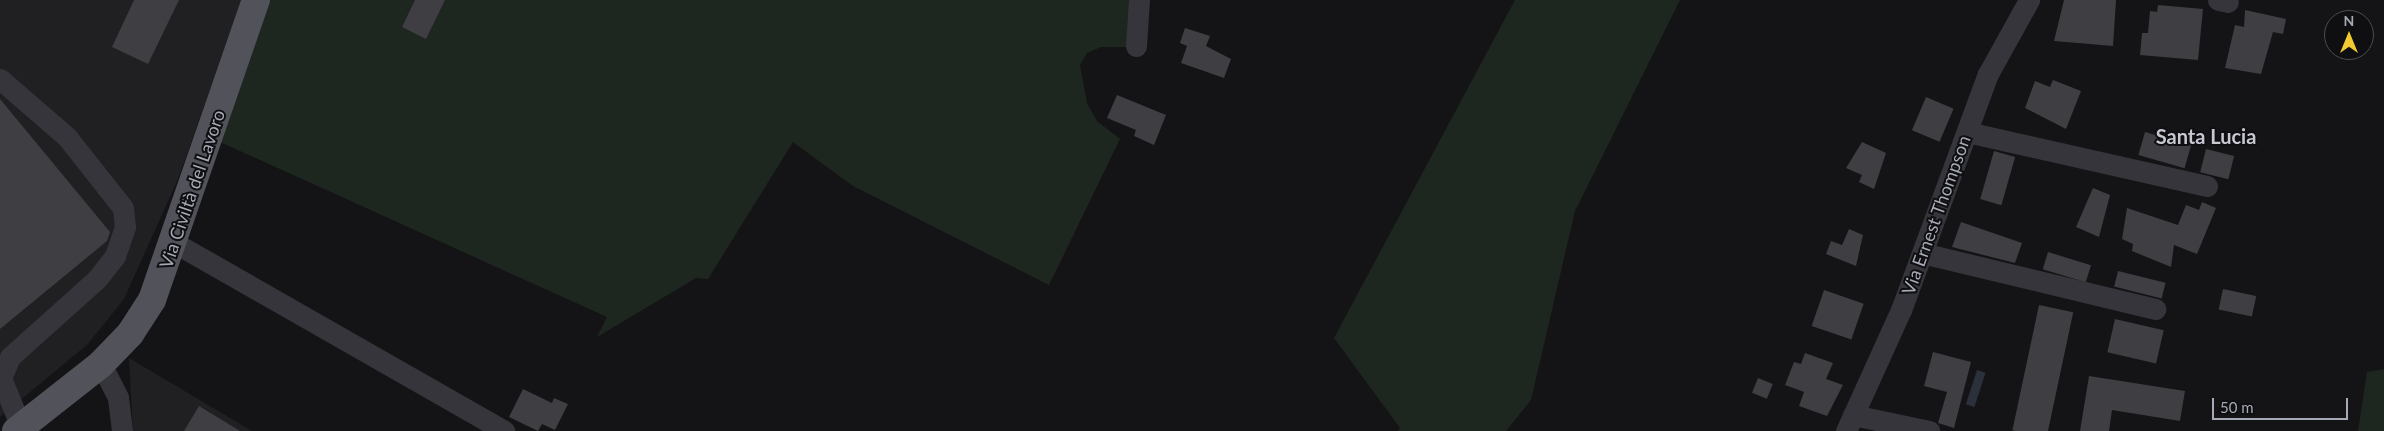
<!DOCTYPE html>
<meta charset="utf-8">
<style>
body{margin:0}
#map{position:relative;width:2384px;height:431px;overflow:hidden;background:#141416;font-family:Lato,sans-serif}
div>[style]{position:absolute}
.built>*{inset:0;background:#202023}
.green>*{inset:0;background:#1e2620}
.water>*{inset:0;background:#2a313a;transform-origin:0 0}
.building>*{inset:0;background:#3e3e43;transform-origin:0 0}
.minor>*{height:21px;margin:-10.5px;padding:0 10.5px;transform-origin:10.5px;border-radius:10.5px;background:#35353b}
.major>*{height:28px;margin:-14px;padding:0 14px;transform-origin:14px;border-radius:14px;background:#51525a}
span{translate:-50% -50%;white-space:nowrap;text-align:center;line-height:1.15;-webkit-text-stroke:4px #0f0f11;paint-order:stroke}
.street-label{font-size:18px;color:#a6a9b6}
.quarter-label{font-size:20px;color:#c7c8d2;font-weight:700}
.north{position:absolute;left:2324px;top:10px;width:50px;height:50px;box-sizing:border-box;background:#0f0f11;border:1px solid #4b4d53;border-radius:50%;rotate:0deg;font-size:14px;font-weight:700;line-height:20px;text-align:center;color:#a6a9b6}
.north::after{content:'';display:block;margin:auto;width:18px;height:22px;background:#f2c930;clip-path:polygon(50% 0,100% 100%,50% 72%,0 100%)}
.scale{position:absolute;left:2212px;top:398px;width:136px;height:22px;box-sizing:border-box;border:2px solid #a6a9b6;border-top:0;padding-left:6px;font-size:15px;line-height:18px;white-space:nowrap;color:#a6a9b6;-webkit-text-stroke:4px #0f0f11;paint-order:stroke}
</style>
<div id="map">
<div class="built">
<div style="clip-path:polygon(0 0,242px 0,178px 179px,124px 299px,88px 344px,0 417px)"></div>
<div style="clip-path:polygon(129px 358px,252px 431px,133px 431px)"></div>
</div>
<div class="green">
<div style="clip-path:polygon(266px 0,1131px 0,1127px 47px,1101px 47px,1087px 53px,1080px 65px,1087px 103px,1097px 121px,1120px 139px,1049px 285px,853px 186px,793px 142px,708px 279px,696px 278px,597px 337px,607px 317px,220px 142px)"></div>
<div style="clip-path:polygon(1515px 0,1680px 0,1575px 211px,1531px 400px,1506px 431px,1398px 431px,1400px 428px,1334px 338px)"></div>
<div style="clip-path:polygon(2384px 369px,2384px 431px,2358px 431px,2367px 372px)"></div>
</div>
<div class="water">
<div style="left:1977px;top:370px;width:9px;height:36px;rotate:18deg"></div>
</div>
<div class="building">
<div style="clip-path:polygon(134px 0,179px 0,148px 64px,112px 47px)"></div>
<div style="clip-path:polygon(415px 0,445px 0,426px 39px,402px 27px)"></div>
<div style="clip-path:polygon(2064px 0,2116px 0,2113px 46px,2054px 41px)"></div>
<div style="clip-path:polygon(2158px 5px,2203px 9px,2198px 60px,2140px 55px,2142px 33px,2148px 33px,2150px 11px,2157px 12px)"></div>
<div style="clip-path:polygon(2245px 10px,2286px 19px,2283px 34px,2273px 32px,2261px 74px,2225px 68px,2235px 25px,2244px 27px)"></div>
<div style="clip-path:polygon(1185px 28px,1210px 36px,1206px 46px,1231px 59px,1224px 78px,1181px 63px,1187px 46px,1180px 43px)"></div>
<div style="clip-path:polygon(2053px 80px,2081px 91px,2066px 129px,2025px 108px,2035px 81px,2050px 87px)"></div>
<div style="clip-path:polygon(1117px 95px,1166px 115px,1154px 145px,1134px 136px,1136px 130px,1107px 118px)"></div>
<div style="left:1926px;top:97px;width:30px;height:36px;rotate:23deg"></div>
<div style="clip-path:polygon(0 99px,110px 232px,107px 241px,0 329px)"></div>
<div style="left:2145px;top:132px;width:48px;height:24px;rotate:16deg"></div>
<div style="clip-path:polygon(1862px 142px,1886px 153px,1874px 189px,1859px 182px,1862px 175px,1846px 168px)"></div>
<div style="left:2206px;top:149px;width:29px;height:24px;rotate:14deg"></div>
<div style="left:1994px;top:151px;width:22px;height:50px;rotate:16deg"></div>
<div style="clip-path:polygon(2093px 188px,2110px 195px,2099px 237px,2076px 227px)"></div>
<div style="clip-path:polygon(2202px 202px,2216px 208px,2197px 254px,2174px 245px,2171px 267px,2132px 251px,2133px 244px,2122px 239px,2127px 208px,2178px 225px,2186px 205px,2199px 210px)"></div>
<div style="clip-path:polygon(1961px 222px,2022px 243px,2015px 263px,1952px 247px)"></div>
<div style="clip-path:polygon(1849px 229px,1863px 235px,1856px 266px,1826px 254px,1831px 241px,1842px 245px)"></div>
<div style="left:2048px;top:252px;width:45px;height:18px;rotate:17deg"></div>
<div style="left:2118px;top:271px;width:49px;height:16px;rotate:14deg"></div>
<div style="left:2223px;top:289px;width:34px;height:21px;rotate:12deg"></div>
<div style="left:1824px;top:290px;width:42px;height:38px;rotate:19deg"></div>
<div style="left:2039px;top:305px;width:35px;height:128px;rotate:12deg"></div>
<div style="left:2115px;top:319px;width:50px;height:34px;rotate:13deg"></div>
<div style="clip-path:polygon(1933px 352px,1971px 362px,1954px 428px,1938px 423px,1947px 392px,1924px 386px)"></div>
<div style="clip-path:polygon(1805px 353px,1833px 363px,1826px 379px,1843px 385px,1827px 416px,1799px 406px,1804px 392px,1785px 385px,1794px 362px,1801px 364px)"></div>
<div style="clip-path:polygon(2089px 376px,2185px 391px,2180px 421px,2112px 410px,2109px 431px,2080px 431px)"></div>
<div style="left:1758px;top:378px;width:16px;height:16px;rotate:22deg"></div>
<div style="clip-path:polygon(523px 389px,552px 403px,554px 398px,568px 404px,555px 430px,542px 424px,538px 431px,509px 417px)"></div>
<div style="clip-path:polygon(199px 406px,240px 431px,184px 431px)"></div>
</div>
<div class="minor">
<div style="left:2218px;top:0;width:10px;rotate:11deg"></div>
<div style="left:1136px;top:46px;width:46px;rotate:-86.3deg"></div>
<div style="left:0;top:79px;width:89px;rotate:40.9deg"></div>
<div style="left:67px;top:137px;width:90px;rotate:51.7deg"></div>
<div style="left:123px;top:208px;width:19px;rotate:84deg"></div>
<div style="left:125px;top:227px;width:31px;rotate:109deg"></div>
<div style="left:115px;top:256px;width:28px;rotate:128deg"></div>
<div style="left:98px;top:278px;width:118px;rotate:138.1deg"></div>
<div style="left:10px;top:357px;width:23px;rotate:113deg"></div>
<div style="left:1px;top:378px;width:53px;rotate:67.8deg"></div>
<div style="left:1967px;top:132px;width:246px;rotate:12.7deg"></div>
<div style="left:175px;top:243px;width:379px;rotate:29.7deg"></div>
<div style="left:1922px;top:253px;width:240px;rotate:13.5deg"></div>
<div style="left:101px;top:364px;width:38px;rotate:63deg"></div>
<div style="left:118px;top:398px;width:33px;rotate:83deg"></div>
<div style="left:1853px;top:415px;width:78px;rotate:11.9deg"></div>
<div style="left:1846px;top:431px;width:133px;rotate:-65.6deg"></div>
<div style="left:1901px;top:310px;width:252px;rotate:-69.8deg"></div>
<div style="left:1988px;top:74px;width:85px;rotate:-61deg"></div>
</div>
<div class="major">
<div style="left:16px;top:431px;width:108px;rotate:-38.2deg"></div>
<div style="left:101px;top:364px;width:42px;rotate:-46deg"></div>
<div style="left:130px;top:334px;width:40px;rotate:-57.1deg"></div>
<div style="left:152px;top:300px;width:318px;rotate:-70.9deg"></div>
</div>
<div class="street-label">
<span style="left:192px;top:189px;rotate:-71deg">Via Civiltà del Lavoro</span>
<span style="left:1936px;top:215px;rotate:-70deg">Via Ernest Thompson</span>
</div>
<div class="quarter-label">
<span style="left:2206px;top:136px">Santa Lucia</span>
</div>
<div class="north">N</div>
<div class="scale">50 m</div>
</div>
